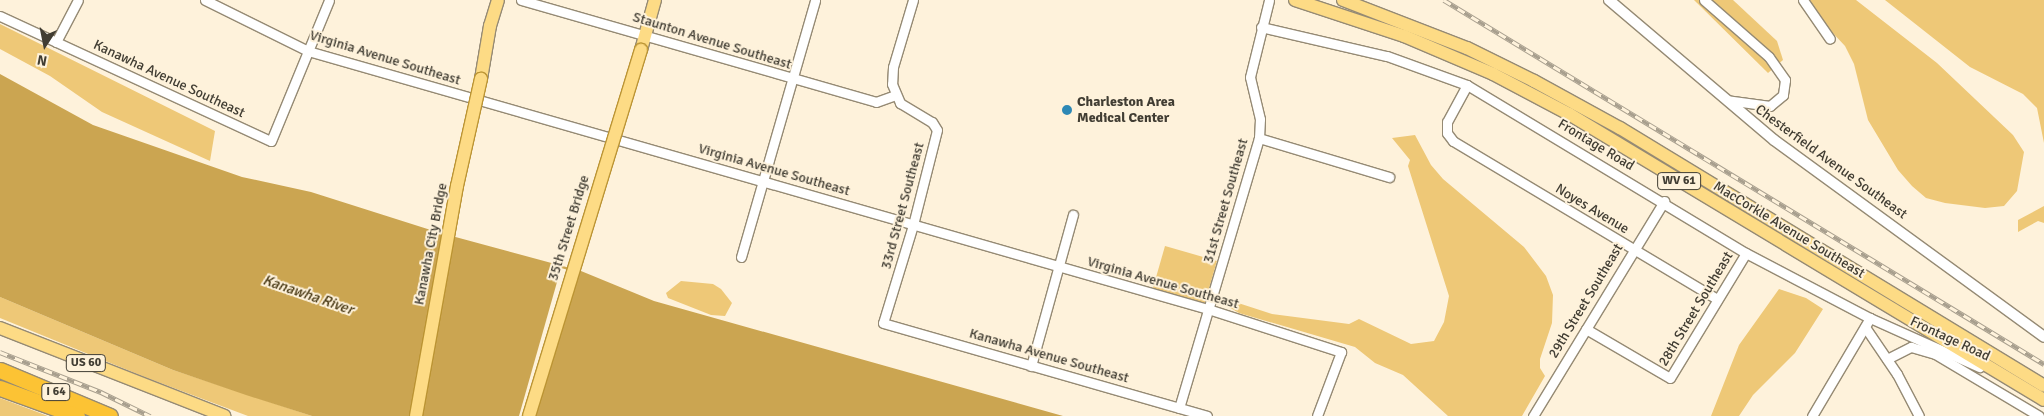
<!DOCTYPE html>
<style>
body{margin:0}
#map{position:relative;width:2044px;height:416px;overflow:hidden;background:#fef2db;font-family:Signika,sans-serif}
div>[style]{position:absolute}
.green>*{inset:0;background:#eec877;transform-origin:0 0}
.water>*{inset:0;background:#cba551}
.pier>*{inset:0;background:#fef2db}
.roads{filter:drop-shadow(1px 0 #958a74) drop-shadow(-1px 0 #958a74) drop-shadow(0 1px #958a74) drop-shadow(0 -1px #958a74)}
.minor>*{height:9px;margin:-4.5px;padding:0 4.5px;transform-origin:4.5px;border-radius:4.5px;background:#fff}
.tertiary>*{height:10px;margin:-5px;padding:0 5px;transform-origin:5px;border-radius:5px;background:#fff}
.primary>*{height:12px;margin:-6px;padding:0 6px;transform-origin:6px;border-radius:6px;background:#fddb85}
.motorway>*{height:15px;margin:-7.5px;padding:0 7.5px;transform-origin:7.5px;border-radius:7.5px;background:#fcc334}
.rail>*{height:4.5px;margin-top:-2.25px;transform-origin:0;background:repeating-linear-gradient(90deg,#fef2db 0 8px,#a89f8e 0 16px);box-sizing:border-box;border-block:1px solid #a89f8e}
.bridges{filter:drop-shadow(1px 0 #bb9434) drop-shadow(-1px 0 #bb9434) drop-shadow(0 1px #bb9434) drop-shadow(0 -1px #bb9434)}
.primary-bridge>*{height:12px;margin:-6px;padding:0 6px;transform-origin:6px;border-radius:6px;background:#fddb85}
.dots>*{width:14px;height:14px;translate:-50% -50%;box-sizing:border-box;border:2px solid #fef2db;border-radius:50%}
span{translate:-50% -50%;white-space:nowrap;text-align:center;line-height:1.15;-webkit-text-stroke:4px #fef2db;paint-order:stroke}
.shield-label span{padding:1px 4px;background:#fef2db;border:1px solid;border-radius:4px;-webkit-text-stroke-width:0}
.shield-label{font-size:12px;color:#413d33;font-weight:700}
.street-label{font-size:14px;color:#413d33}
.poi-label{font-size:14px;color:#413d33;font-weight:700}
.left{translate:0 -50%;text-align:left}
.water-label{font-size:15px;color:#483813;font-style:italic}
.north{position:absolute;left:20px;top:20px;width:50px;height:50px;-webkit-text-stroke:4px #fef2db;paint-order:stroke;rotate:191deg;font-size:14px;font-weight:700;line-height:20px;text-align:center;color:#413d33}
.north::after{content:'';display:block;margin:auto;width:18px;height:22px;background:#413d33;clip-path:polygon(50% 0,100% 100%,50% 72%,0 100%)}
</style>
<div id="map">
<div class="green">
<div style="clip-path:polygon(1694px 0,1733px 0,1777px 41px,1783px 60px,1768px 73px)"></div>
<div style="clip-path:polygon(1802px 0,1856px 0,1937px 63px,2013px 135px,2024px 152px,2017px 191px,2004px 206px,1985px 208px,1945px 203px,1926px 198px,1912px 186px,1898px 170px,1868px 120px,1854px 64px,1845px 46px)"></div>
<div style="clip-path:polygon(1885px 0,2044px 0,2044px 143px,2037px 108px,2023px 94px,1970px 67px)"></div>
<div style="clip-path:polygon(0 24px,215px 131px,210px 161px,102px 112px,50px 76px,0 49px)"></div>
<div style="clip-path:polygon(1415px 135px,1431px 165px,1443px 179px,1524px 247px,1546px 276px,1553px 295px,1552px 323px,1540px 359px,1540px 368px,1545px 376px,1522px 416px,1448px 416px,1403px 375px,1375px 363px,1355px 347px,1239px 313px,1227px 306px,1229px 300px,1272px 314px,1349px 324px,1359px 319px,1411px 344px,1434px 341px,1444px 322px,1449px 296px,1408px 166px,1410px 160px,1392px 138px)"></div>
<div style="clip-path:polygon(2044px 206px,2044px 223px,2038px 221px,2018px 232px,2018px 220px)"></div>
<div style="left:1165px;top:246px;width:54px;height:45px;rotate:16deg"></div>
<div style="clip-path:polygon(681px 281px,713px 284px,721px 289px,732px 303px,725px 316px,711px 315px,668px 298px,666px 293px)"></div>
<div style="clip-path:polygon(1779px 289px,1806px 298px,1823px 309px,1795px 353px,1753px 395px,1739px 416px,1711px 416px,1739px 345px)"></div>
<div style="clip-path:polygon(0 297px,173px 370px,312px 416px,248px 416px,147px 378px,0 318px)"></div>
<div style="clip-path:polygon(0 398px,48px 416px,0 416px)"></div>
</div>
<div class="water">
<div style="clip-path:polygon(0 74px,93px 125px,242px 177px,311px 192px,437px 232px,581px 271px,654px 301px,1063px 416px,312px 416px,246px 395px,173px 370px,0 297px)"></div>
</div>
<div class="pier">
<div style="clip-path:polygon(561px 268px,576px 272px,533px 416px,519px 416px)"></div>
</div>
<div class="roads">
<div class="minor">
<div style="left:205px;top:0;width:115px;rotate:26.3deg"></div>
<div style="left:308px;top:51px;width:936px;rotate:16deg"></div>
<div style="left:1208px;top:309px;width:140px;rotate:17.9deg"></div>
<div style="left:1341px;top:352px;width:68px;rotate:110.6deg"></div>
<div style="left:521px;top:0;width:369px;rotate:16deg"></div>
<div style="left:876px;top:102px;width:20px;rotate:-20deg"></div>
<div style="left:913px;top:0;width:70px;rotate:106.6deg"></div>
<div style="left:893px;top:67px;width:17px;rotate:93deg"></div>
<div style="left:892px;top:84px;width:21px;rotate:67deg"></div>
<div style="left:900px;top:103px;width:37px;rotate:31deg"></div>
<div style="left:932px;top:122px;width:9px;rotate:58deg"></div>
<div style="left:937px;top:130px;width:98px;rotate:104.2deg"></div>
<div style="left:913px;top:225px;width:102px;rotate:107deg"></div>
<div style="left:883px;top:323px;width:337px;rotate:16deg"></div>
<div style="left:1704px;top:0;width:86px;rotate:41.2deg"></div>
<div style="left:1769px;top:57px;width:28px;rotate:55deg"></div>
<div style="left:1785px;top:80px;width:15px;rotate:98deg"></div>
<div style="left:1783px;top:95px;width:17px;rotate:140deg"></div>
<div style="left:1770px;top:106px;width:43px;rotate:-172.1deg"></div>
<div style="left:1803px;top:0;width:47px;rotate:55.3deg"></div>
<div style="left:0;top:16px;width:298px;rotate:24.8deg"></div>
<div style="left:271px;top:141px;width:152px;rotate:-67.6deg"></div>
<div style="left:1261px;top:27px;width:129px;rotate:13deg"></div>
<div style="left:1387px;top:56px;width:85px;rotate:19.9deg"></div>
<div style="left:1467px;top:85px;width:326px;rotate:31.1deg"></div>
<div style="left:1746px;top:253px;width:140px;rotate:27.7deg"></div>
<div style="left:1870px;top:318px;width:120px;rotate:24.2deg"></div>
<div style="left:56px;top:42px;width:47px;rotate:-62.4deg"></div>
<div style="left:1467px;top:85px;width:42px;rotate:118.4deg"></div>
<div style="left:1447px;top:122px;width:11px;rotate:90deg"></div>
<div style="left:1447px;top:133px;width:10px;rotate:53deg"></div>
<div style="left:1453px;top:141px;width:308px;rotate:30.9deg"></div>
<div style="left:1259px;top:138px;width:136px;rotate:16.7deg"></div>
<div style="left:741px;top:257px;width:267px;rotate:-73.9deg"></div>
<div style="left:1865px;top:327px;width:57px;rotate:55.8deg"></div>
<div style="left:1897px;top:374px;width:47px;rotate:62.4deg"></div>
<div style="left:1586px;top:329px;width:97px;rotate:30.3deg"></div>
<div style="left:1670px;top:378px;width:146px;rotate:-58.7deg"></div>
<div style="left:1887px;top:359px;width:27px;rotate:-27deg"></div>
<div style="left:1911px;top:347px;width:25px;rotate:16deg"></div>
<div style="left:1935px;top:354px;width:121px;rotate:30.8deg"></div>
<div style="left:1031px;top:366px;width:157px;rotate:-74.5deg"></div>
<div style="left:1179px;top:408px;width:282px;rotate:-73.5deg"></div>
<div style="left:1259px;top:138px;width:19px;rotate:-87deg"></div>
<div style="left:1260px;top:119px;width:43px;rotate:-103.4deg"></div>
<div style="left:1250px;top:77px;width:79px;rotate:-76.1deg"></div>
<div style="left:1533px;top:416px;width:252px;rotate:-58.6deg"></div>
<div style="left:1812px;top:416px;width:114px;rotate:-59.4deg"></div>
</div>
<div class="tertiary">
<div style="left:1609px;top:0;width:216px;rotate:40.3deg"></div>
<div style="left:1774px;top:140px;width:334px;rotate:36.1deg"></div>
</div>
<div class="primary">
<div style="left:1295px;top:0;width:115px;rotate:18.3deg"></div>
<div style="left:1404px;top:36px;width:97px;rotate:23.1deg"></div>
<div style="left:1493px;top:74px;width:86px;rotate:27.8deg"></div>
<div style="left:1569px;top:114px;width:554px;rotate:31.05deg"></div>
<div style="left:1343px;top:0;width:133px;rotate:21.2deg"></div>
<div style="left:1467px;top:48px;width:75px;rotate:26.2deg"></div>
<div style="left:1534px;top:81px;width:98px;rotate:28.7deg"></div>
<div style="left:1620px;top:128px;width:496px;rotate:31.3deg"></div>
<div style="left:641px;top:50px;width:52px;rotate:-74.4deg"></div>
<div style="left:481px;top:79px;width:54px;rotate:-80.4deg"></div>
<div style="left:490px;top:26px;width:27px;rotate:-73deg"></div>
<div style="left:0;top:328px;width:241px;rotate:21.4deg"></div>
</div>
<div class="motorway">
<div style="left:0;top:370px;width:119px;rotate:22.7deg"></div>
<div style="left:0;top:388px;width:82px;rotate:20deg"></div>
</div>
</div>
<div class="rail">
<div style="left:1444px;top:0;width:702px;rotate:31.24deg"></div>
<div style="left:0;top:352px;width:109px;rotate:21.6deg"></div>
<div style="left:101px;top:392px;width:55px;rotate:26.1deg"></div>
</div>
<div class="bridges">
<div class="primary-bridge">
<div style="left:416px;top:416px;width:234px;rotate:-79.9deg"></div>
<div style="left:457px;top:186px;width:110px;rotate:-77.4deg"></div>
<div style="left:529px;top:416px;width:383px;rotate:-73deg"></div>
</div>
</div>
<div class="dots">
<div style="left:1067px;top:110px;background:#2d88b5"></div>
</div>
<div class="shield-label">
<span style="left:1679px;top:181px">WV 61</span>
<span style="left:86px;top:363px">US 60</span>
<span style="left:56px;top:392px">I 64</span>
</div>
<div class="street-label">
<span style="left:712px;top:41px;rotate:17deg">Staunton Avenue Southeast</span>
<span style="left:385px;top:58px;rotate:17deg">Virginia Avenue Southeast</span>
<span style="left:169px;top:79px;rotate:25deg">Kanawha Avenue Southeast</span>
<span style="left:1596px;top:145px;rotate:31deg">Frontage Road</span>
<span style="left:1831px;top:162px;rotate:36deg">Chesterfield Avenue Southeast</span>
<span style="left:774px;top:170px;rotate:16deg">Virginia Avenue Southeast</span>
<span style="left:1226px;top:201px;rotate:-74deg">31st Street Southeast</span>
<span style="left:903px;top:206px;rotate:-75deg">33rd Street Southeast</span>
<span style="left:1592px;top:209px;rotate:31deg">Noyes Avenue</span>
<span style="left:569px;top:228px;rotate:-73deg">35th Street Bridge</span>
<span style="left:1789px;top:230px;rotate:31deg">MacCorkle Avenue Southeast</span>
<span style="left:431px;top:244px;rotate:-79deg">Kanawha City Bridge</span>
<span style="left:1163px;top:283px;rotate:16deg">Virginia Avenue Southeast</span>
<span style="left:1586px;top:301px;rotate:-59deg">29th Street Southeast</span>
<span style="left:1696px;top:309px;rotate:-59deg">28th Street Southeast</span>
<span style="left:1950px;top:339px;rotate:25deg">Frontage Road</span>
<span style="left:1049px;top:356px;rotate:16deg">Kanawha Avenue Southeast</span>
</div>
<div class="poi-label">
<span class="left" style="left:1077px;top:110px">Charleston Area<br>Medical Center</span>
</div>
<div class="water-label">
<span style="left:308px;top:295px;rotate:19deg">Kanawha River</span>
</div>
<div class="north">N</div>
</div>
